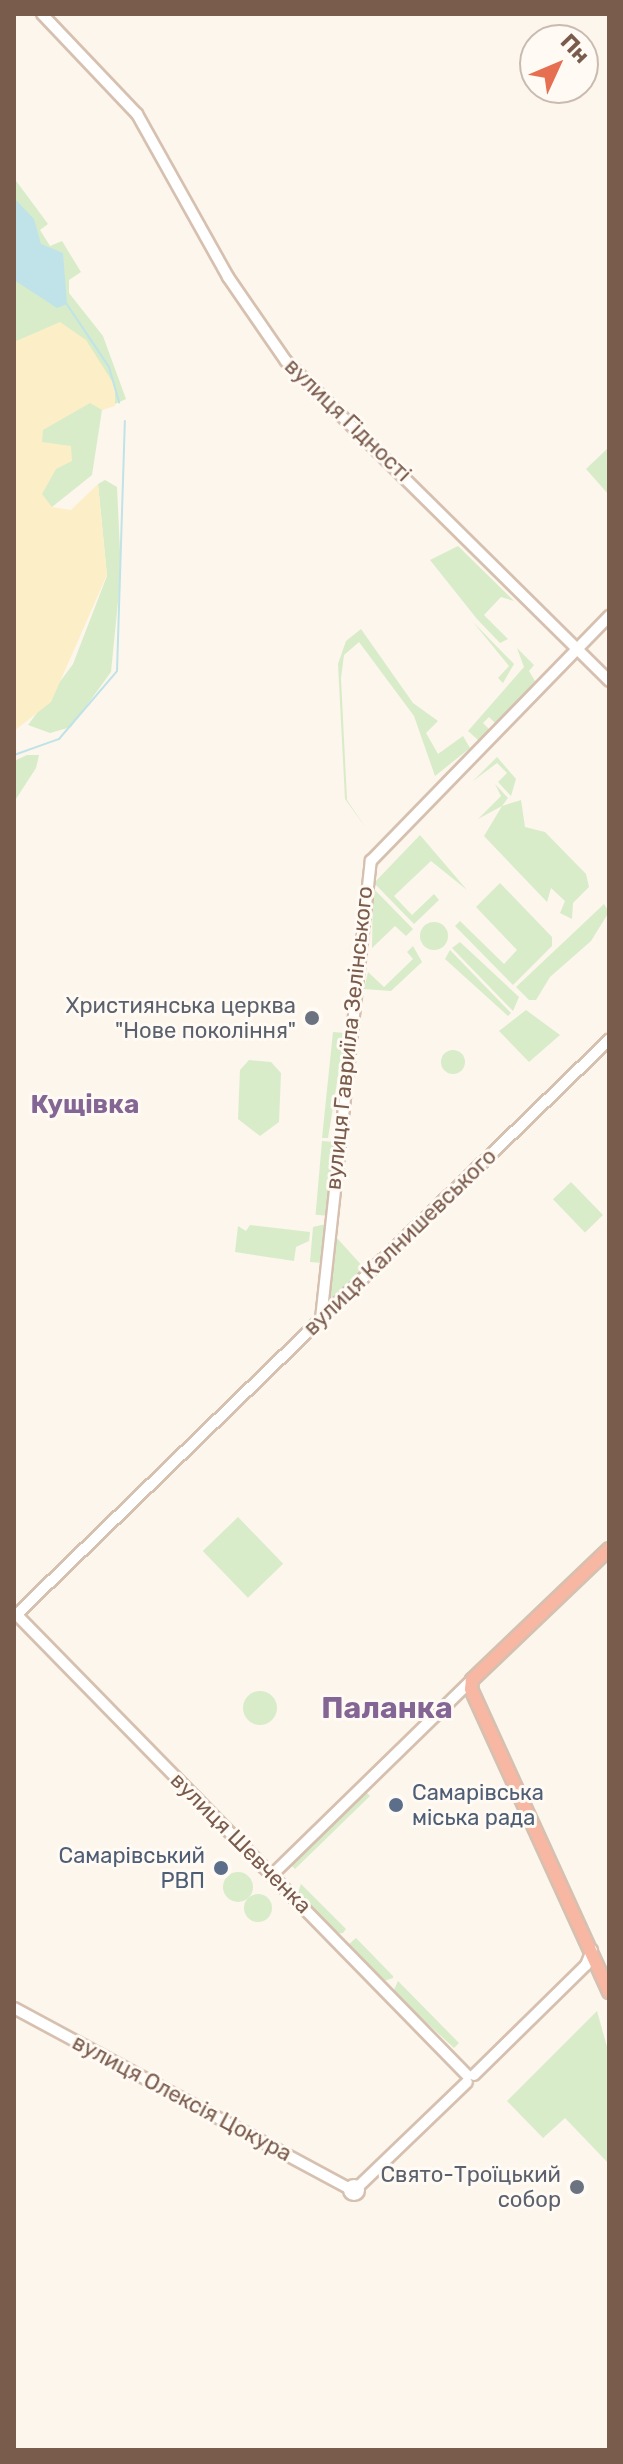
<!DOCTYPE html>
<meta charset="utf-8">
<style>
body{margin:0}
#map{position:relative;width:623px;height:2464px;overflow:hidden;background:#fdf6ec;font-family:Rubik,sans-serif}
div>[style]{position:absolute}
.green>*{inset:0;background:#d8ecc9;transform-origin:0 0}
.round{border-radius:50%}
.sand>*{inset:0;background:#fcefc7}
.water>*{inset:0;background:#bfe3e8}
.stream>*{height:2px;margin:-1px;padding:0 1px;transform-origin:1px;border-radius:1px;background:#bfe3e8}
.roads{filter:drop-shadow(2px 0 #d6c0b0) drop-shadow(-2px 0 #d6c0b0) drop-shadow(0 2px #d6c0b0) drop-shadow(0 -2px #d6c0b0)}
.secondary>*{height:10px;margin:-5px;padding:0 5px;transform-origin:5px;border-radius:5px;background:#fff}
.secondary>.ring{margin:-5px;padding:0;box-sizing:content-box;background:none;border:10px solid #fff;border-radius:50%}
.highway>*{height:12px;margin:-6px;padding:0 6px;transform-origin:6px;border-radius:6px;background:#f7b7a3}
.dots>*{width:22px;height:22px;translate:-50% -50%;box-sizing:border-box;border:4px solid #fffaf3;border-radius:50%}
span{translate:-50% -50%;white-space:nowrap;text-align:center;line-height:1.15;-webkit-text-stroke:6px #fffaf3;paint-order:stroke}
.street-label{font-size:22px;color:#7a5c4d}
.worship-label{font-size:22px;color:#5b616d}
.right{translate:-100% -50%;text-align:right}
.service-label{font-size:22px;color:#4e5e75}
.left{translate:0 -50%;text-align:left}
.quarter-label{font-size:26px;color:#846695;font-weight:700}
.district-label{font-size:30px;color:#846695;font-weight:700}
.frame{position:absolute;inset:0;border:16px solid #7a5c4d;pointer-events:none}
.north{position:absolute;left:519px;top:24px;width:80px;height:80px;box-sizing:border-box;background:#fffaf3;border:2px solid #cabbb1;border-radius:50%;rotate:46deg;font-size:22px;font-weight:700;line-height:32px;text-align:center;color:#7a5c4d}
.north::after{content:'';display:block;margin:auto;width:28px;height:36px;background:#e76f51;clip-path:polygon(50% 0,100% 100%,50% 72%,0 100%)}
</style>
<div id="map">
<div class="green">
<div style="clip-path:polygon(14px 178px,48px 224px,40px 230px,50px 246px,62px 241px,81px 272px,69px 280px,69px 293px,103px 336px,126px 399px,102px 410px,92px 475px,52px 507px,14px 489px)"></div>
<div style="clip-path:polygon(609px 447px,609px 495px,586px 469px)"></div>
<div style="clip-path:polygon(105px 480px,117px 487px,121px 572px,111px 672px,71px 727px,50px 733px,28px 725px,73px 664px,107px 576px,98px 484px)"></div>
<div style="clip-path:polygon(458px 546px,514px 601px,501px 597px,484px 615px,508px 639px,500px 643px,477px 619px,430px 560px)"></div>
<div style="clip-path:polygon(473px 622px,514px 664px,503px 683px,498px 678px,509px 666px)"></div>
<div style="clip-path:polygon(361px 629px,413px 703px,438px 721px,426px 733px,438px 754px,463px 736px,470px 748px,435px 776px,414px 716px,359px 642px,344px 655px,341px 678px,347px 800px,366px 828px,345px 799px,338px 664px,346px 641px)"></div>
<div style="clip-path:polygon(517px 648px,534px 665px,529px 671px,538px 686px,497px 725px,489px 717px,483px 723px,491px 731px,478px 740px,468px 731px,524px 667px)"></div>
<div style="clip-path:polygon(27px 755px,39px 755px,36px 768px,14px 802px,14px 761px)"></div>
<div style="clip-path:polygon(497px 757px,516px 779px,511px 796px,498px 782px,507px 773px,497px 763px,473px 781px)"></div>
<div style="clip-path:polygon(495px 784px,508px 798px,502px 806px,521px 800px,525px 827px,545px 832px,586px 874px,589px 887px,573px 903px,572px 919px,560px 913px,565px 901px,551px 888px,547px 902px,484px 836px,502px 806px,478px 819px,501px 796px)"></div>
<div style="clip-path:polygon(420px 835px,467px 890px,431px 861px,394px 896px,412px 915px,434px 894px,439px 900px,414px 924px,374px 883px)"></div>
<div style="clip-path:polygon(500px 883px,552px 937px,552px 946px,513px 985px,455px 926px,460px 921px,504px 964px,517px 950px,476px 907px)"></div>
<div style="clip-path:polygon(373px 888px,413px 929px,406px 936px,395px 926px,372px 948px)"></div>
<div style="clip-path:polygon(604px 904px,609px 912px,591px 941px,550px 977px,536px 1000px,529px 1000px,516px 987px)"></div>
<div class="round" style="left:420px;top:922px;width:28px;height:28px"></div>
<div style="clip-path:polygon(460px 942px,519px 997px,513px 1011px,452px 948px)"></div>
<div style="clip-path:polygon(413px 946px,422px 962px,391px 991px,364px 989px,368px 972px,384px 987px,413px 959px,407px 952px)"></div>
<div style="clip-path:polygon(450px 950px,511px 1013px,508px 1016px,445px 959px)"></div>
<div style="clip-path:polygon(526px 1010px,560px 1035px,529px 1062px,499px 1031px)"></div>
<div style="clip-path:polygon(333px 1032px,345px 1033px,328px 1138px,322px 1138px)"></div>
<div class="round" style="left:441px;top:1050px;width:24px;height:24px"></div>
<div style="clip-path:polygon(249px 1060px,271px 1062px,281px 1073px,279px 1122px,260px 1136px,238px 1119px,240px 1070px)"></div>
<div style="left:322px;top:1141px;width:12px;height:74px;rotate:5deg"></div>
<div style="left:571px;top:1182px;width:46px;height:25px;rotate:46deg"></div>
<div style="clip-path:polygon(326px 1224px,322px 1263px,310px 1262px,313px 1227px)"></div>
<div style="clip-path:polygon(250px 1225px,310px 1232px,309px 1241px,296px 1247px,294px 1261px,235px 1252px,238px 1226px,246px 1231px)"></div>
<div style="clip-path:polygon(336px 1237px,365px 1269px,331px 1302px,327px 1300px)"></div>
<div style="left:238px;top:1517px;width:65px;height:49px;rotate:46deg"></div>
<div class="round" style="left:243px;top:1691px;width:34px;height:34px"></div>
<div style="clip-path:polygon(365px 1791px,370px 1796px,295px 1869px,289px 1863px)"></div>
<div class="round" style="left:223px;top:1872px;width:30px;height:30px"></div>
<div style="clip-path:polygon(301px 1884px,346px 1929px,343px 1933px,335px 1934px,297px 1895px)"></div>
<div class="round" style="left:244px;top:1894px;width:28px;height:28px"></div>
<div style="clip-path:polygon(356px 1938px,393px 1976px,393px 1978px,384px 1981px,348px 1945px)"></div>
<div style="clip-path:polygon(398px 1981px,459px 2043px,454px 2048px,393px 1992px)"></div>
<div style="clip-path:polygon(597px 2011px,609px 2054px,609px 2164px,565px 2118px,543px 2138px,507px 2101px)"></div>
</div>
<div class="sand">
<div style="clip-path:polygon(60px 322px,86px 340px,115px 386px,115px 406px,102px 410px,90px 403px,43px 430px,42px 442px,71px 446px,72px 461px,56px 469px,42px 494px,52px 507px,71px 510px,98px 484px,107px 575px,51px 702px,14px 731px,14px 342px)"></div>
</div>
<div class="water">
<div style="clip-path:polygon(14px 198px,34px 219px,41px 244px,63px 253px,67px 304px,57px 308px,14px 280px)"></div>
</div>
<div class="stream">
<div style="left:66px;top:303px;width:77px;rotate:56.1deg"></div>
<div style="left:109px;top:367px;width:37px;rotate:74deg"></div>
<div style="left:14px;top:755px;width:48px;rotate:-19.6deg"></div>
<div style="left:59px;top:739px;width:89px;rotate:-49.5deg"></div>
<div style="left:117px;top:671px;width:250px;rotate:-88.2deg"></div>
</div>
<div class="roads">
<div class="secondary">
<div style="left:42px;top:14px;width:138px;rotate:46.5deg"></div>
<div style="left:137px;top:114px;width:187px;rotate:60.8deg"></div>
<div style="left:228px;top:277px;width:102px;rotate:55.4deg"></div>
<div style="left:286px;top:361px;width:455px;rotate:44.7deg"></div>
<div style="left:321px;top:1319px;width:461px;rotate:-83.8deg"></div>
<div style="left:371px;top:861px;width:342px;rotate:-45.8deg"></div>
<div style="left:14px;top:1612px;width:648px;rotate:45.63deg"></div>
<div style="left:17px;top:1614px;width:825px;rotate:-44.12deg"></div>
<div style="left:273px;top:1874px;width:278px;rotate:-44.3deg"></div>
<div style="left:14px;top:2008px;width:382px;rotate:28.3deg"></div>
<div style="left:474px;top:2075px;width:157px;rotate:-44.5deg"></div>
<div style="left:586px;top:1965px;width:16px;rotate:-68deg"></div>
<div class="ring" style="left:349px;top:2185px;width:0;height:0"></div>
<div style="left:358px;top:2187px;width:151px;rotate:-43.9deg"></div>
</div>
<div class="highway">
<div style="left:609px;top:1549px;width:190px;rotate:136.3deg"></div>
<div style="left:472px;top:1680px;width:9px;rotate:96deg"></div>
<div style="left:471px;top:1689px;width:333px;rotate:65.5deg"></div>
</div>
</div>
<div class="dots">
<div style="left:312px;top:1018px;background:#6b7280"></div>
<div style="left:396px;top:1805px;background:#5c6f8a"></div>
<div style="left:221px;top:1868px;background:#5c6f8a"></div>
<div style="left:577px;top:2187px;background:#6b7280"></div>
</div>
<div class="street-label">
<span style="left:348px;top:420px;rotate:44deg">вулиця Гідності</span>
<span style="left:349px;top:1038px;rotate:-84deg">вулиця Гавриїла Зелінського</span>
<span style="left:400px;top:1242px;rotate:-44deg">вулиця Калнишевського</span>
<span style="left:241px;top:1843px;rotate:45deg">вулиця Шевченка</span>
<span style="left:182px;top:2098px;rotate:28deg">вулиця Олексія Цокура</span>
</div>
<div class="worship-label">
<span class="right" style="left:296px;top:1018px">Християнська церква<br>"Нове покоління"</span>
<span class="right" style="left:561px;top:2187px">Свято-Троїцький<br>собор</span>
</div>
<div class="service-label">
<span class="left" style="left:412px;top:1805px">Самарівська<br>міська рада</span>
<span class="right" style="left:205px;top:1868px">Самарівський<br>РВП</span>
</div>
<div class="quarter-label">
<span style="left:85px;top:1105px">Кущівка</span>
</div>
<div class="district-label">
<span style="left:387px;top:1708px">Паланка</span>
</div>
<div class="frame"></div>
<div class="north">Пн</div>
</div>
